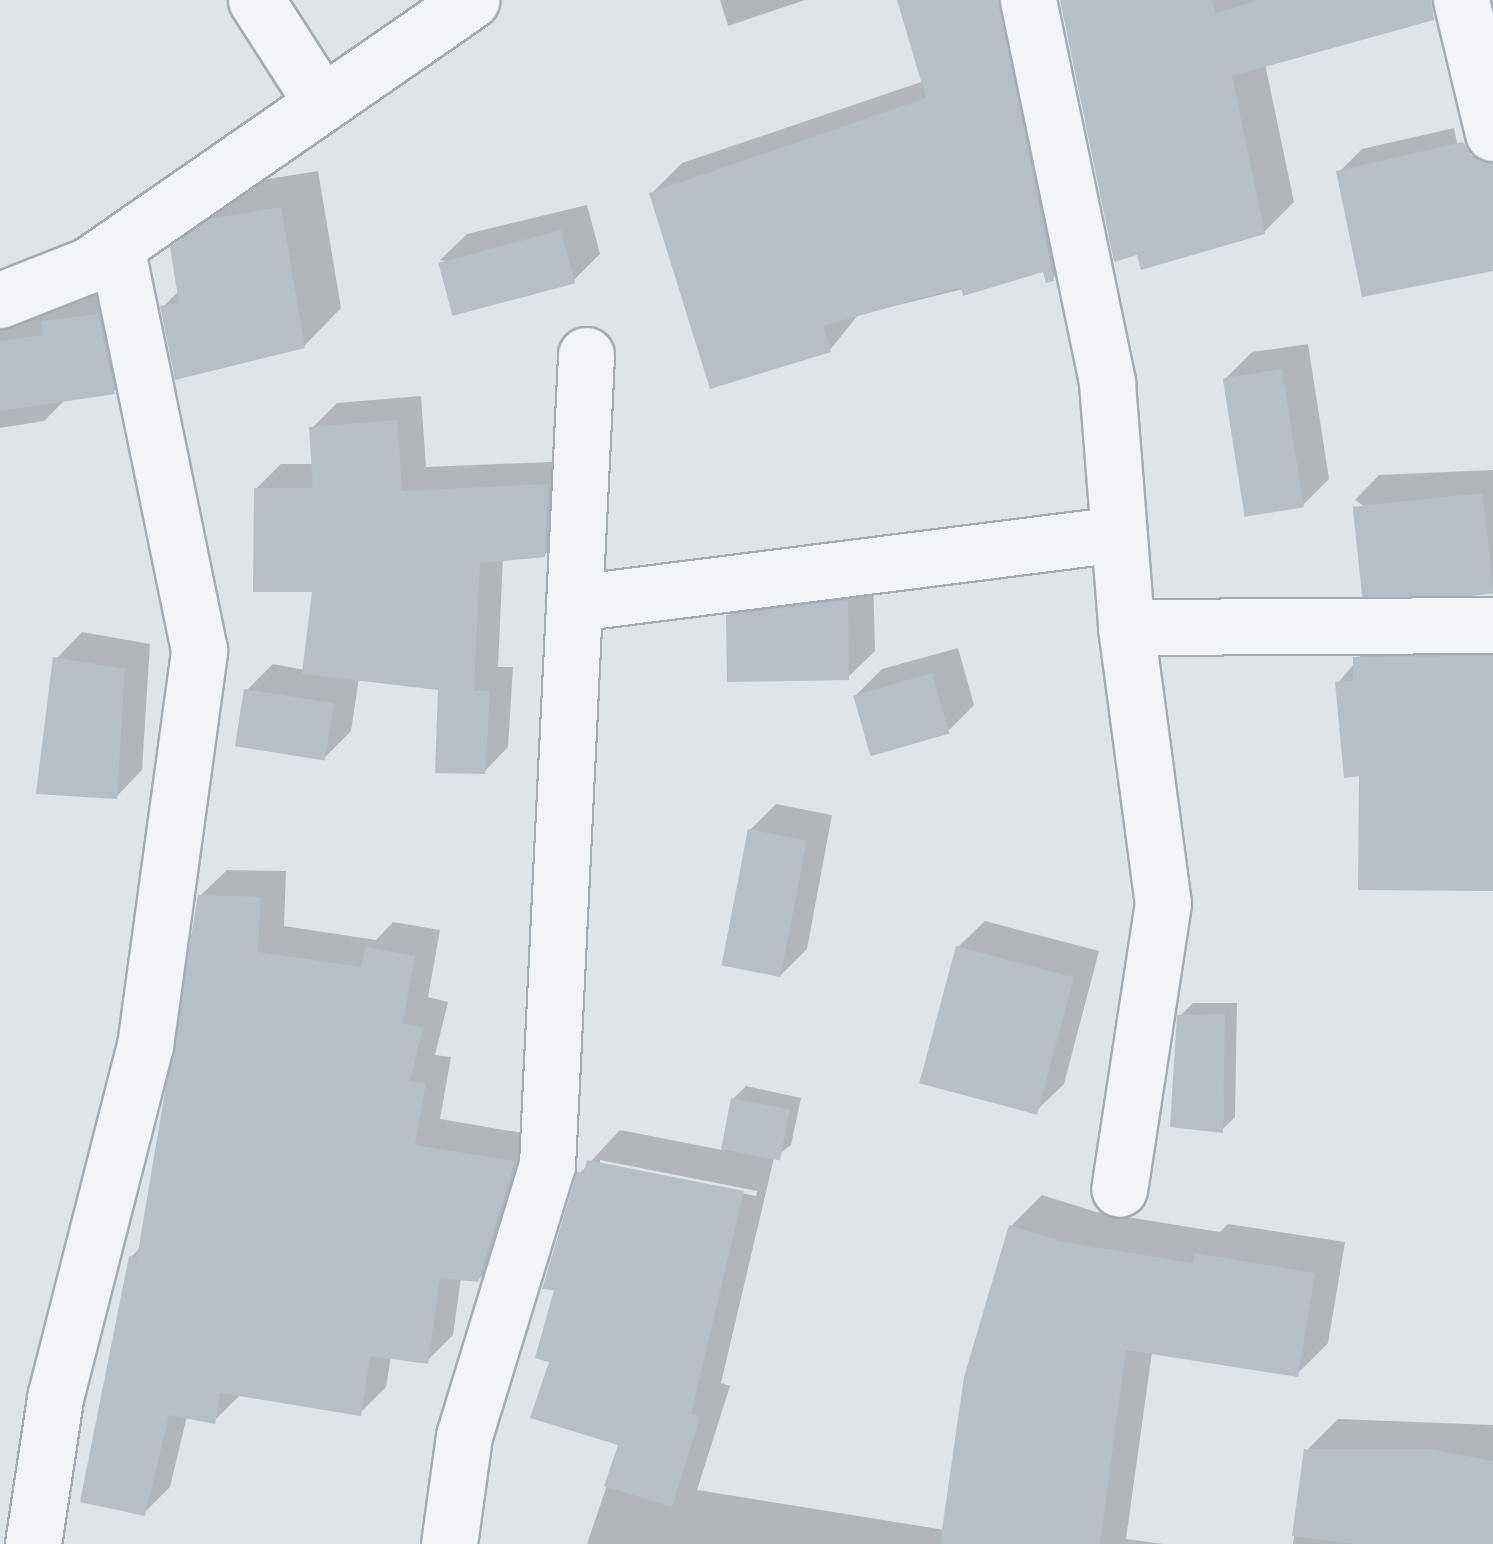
<!DOCTYPE html>
<style>
body{margin:0}
#map{position:relative;width:1493px;height:1544px;overflow:hidden;background:#dfe4e9;font-family:"PT Sans",sans-serif}
div>[style]{position:absolute}
.shadow>*{inset:0;background:#0003}
.building>*{inset:0;background:#b6bec6;transform-origin:0 0}
.roads{filter:drop-shadow(2px 0 #a4acb3) drop-shadow(-2px 0 #a4acb3) drop-shadow(0 2px #a4acb3) drop-shadow(0 -2px #a4acb3)}
.street>*{height:55px;margin:-27.5px;padding:0 27.5px;transform-origin:27.5px;border-radius:27.5px;background:#f2f4f7}
span{translate:-50% -50%;white-space:nowrap;text-align:center;line-height:1.15;-webkit-text-stroke:9px #eff3f6;paint-order:stroke}
</style>
<div id="map">
<div class="shadow">
<div style="clip-path:polygon(720px 0,805px 0,728px 26px)"></div>
<div style="clip-path:polygon(902px 0,1031px 0,1083px 248px,1053px 278px,1044px 269px,858px 315px,830px 350px,652px 193px,682px 163px,924px 81px)"></div>
<div style="clip-path:polygon(1062px 0,1397px 0,1265px 64px,1294px 202px,1264px 232px)"></div>
<div style="clip-path:polygon(1454px 128px,1479px 252px,1339px 172px,1362px 149px)"></div>
<div style="clip-path:polygon(318px 171px,341px 308px,304px 346px,163px 307px,180px 290px,173px 248px,211px 210px,250px 182px)"></div>
<div style="clip-path:polygon(587px 205px,600px 254px,573px 281px,440px 260px,467px 234px)"></div>
<div style="clip-path:polygon(124px 289px,140px 366px,113px 392px,65px 400px,44px 421px,0 428px,0 319px,53px 312px,70px 296px)"></div>
<div style="clip-path:polygon(1308px 344px,1329px 479px,1303px 505px,1226px 378px,1252px 352px)"></div>
<div style="clip-path:polygon(421px 396px,426px 467px,572px 461px,569px 530px,544px 555px,503px 558px,498px 667px,513px 667px,508px 747px,484px 772px,441px 688px,359px 678px,351px 731px,325px 757px,246px 691px,273px 664px,305px 670px,315px 590px,256px 489px,281px 464px,314px 464px,312px 428px,337px 403px)"></div>
<div style="clip-path:polygon(1493px 470px,1493px 586px,1487px 591px,1355px 500px,1379px 475px)"></div>
<div style="clip-path:polygon(873px 575px,875px 651px,848px 677px,729px 616px,755px 590px)"></div>
<div style="clip-path:polygon(82px 632px,150px 644px,142px 770px,116px 797px,39px 792px,56px 659px)"></div>
<div style="clip-path:polygon(1379px 634px,1493px 634px,1493px 888px,1361px 773px,1338px 683px)"></div>
<div style="clip-path:polygon(958px 648px,974px 705px,947px 732px,856px 695px,882px 669px)"></div>
<div style="clip-path:polygon(776px 804px,832px 815px,807px 949px,781px 975px,750px 830px)"></div>
<div style="clip-path:polygon(227px 870px,286px 871px,284px 926px,376px 940px,393px 922px,440px 930px,428px 997px,448px 1002px,435px 1055px,451px 1057px,440px 1119px,540px 1136px,504px 1253px,478px 1280px,461px 1278px,453px 1335px,427px 1361px,391px 1356px,386px 1387px,360px 1413px,241px 1394px,214px 1421px,187px 1416px,170px 1487px,144px 1513px,131px 1257px,141px 1247px,200px 896px)"></div>
<div style="clip-path:polygon(985px 921px,1099px 951px,1064px 1084px,1037px 1110px,958px 947px)"></div>
<div style="clip-path:polygon(1193px 1003px,1237px 1003px,1235px 1117px,1222px 1130px,1180px 1016px)"></div>
<div style="clip-path:polygon(evenodd,746px 1086px,801px 1098px,791px 1145px,774px 1158px,721px 1383px,730px 1386px,697px 1490px,945px 1530px,1011px 1226px,1042px 1195px,1096px 1212px,1220px 1232px,1228px 1224px,1345px 1242px,1328px 1343px,1297px 1374px,1152px 1352px,1126px 1539px,1163px 1544px,587px 1544px,621px 1444px,552px 1360px,557px 1288px,580px 1173px,620px 1130px,722px 1150px,733px 1099px,746px 1086px,600px 1160px,757px 1191px,756px 1196px,600px 1165px,600px 1160px)"></div>
<div style="clip-path:polygon(1338px 1419px,1493px 1425px,1493px 1544px,1293px 1544px,1307px 1450px)"></div>
</div>
<div class="building">
<div style="clip-path:polygon(897px 0,998px 0,1054px 281px,1046px 283px,1043px 272px,963px 296px,961px 287px,823px 326px,831px 352px,710px 389px,649px 193px,926px 98px)"></div>
<div style="clip-path:polygon(1060px 0,1212px 0,1215px 13px,1259px 0,1431px 0,1434px 20px,1232px 76px,1265px 234px,1141px 270px,1137px 255px,1114px 262px)"></div>
<div style="clip-path:polygon(1463px 142px,1471px 155px,1493px 163px,1493px 271px,1362px 297px,1336px 171px)"></div>
<div style="clip-path:polygon(281px 207px,305px 348px,175px 380px,160px 306px,179px 303px,170px 247px,210px 219px)"></div>
<div style="left:561px;top:230px;width:55px;height:127px;rotate:75deg"></div>
<div style="clip-path:polygon(98px 314px,115px 394px,0 411px,0 341px,43px 335px,41px 321px)"></div>
<div style="left:1282px;top:369px;width:140px;height:60px;rotate:81deg"></div>
<div style="clip-path:polygon(397px 420px,402px 491px,548px 484px,545px 557px,480px 563px,474px 691px,490px 691px,485px 774px,435px 773px,438px 690px,302px 674px,312px 592px,253px 592px,254px 488px,313px 488px,309px 427px)"></div>
<div style="left:1483px;top:493px;width:101px;height:131px;rotate:84deg"></div>
<div style="clip-path:polygon(848px 600px,849px 680px,727px 682px,726px 615px)"></div>
<div style="clip-path:polygon(1493px 656px,1493px 891px,1358px 890px,1359px 776px,1344px 778px,1335px 682px,1353px 681px,1353px 657px)"></div>
<div style="clip-path:polygon(53px 657px,125px 669px,117px 799px,36px 794px)"></div>
<div style="left:932px;top:673px;width:63px;height:82px;rotate:74deg"></div>
<div style="left:244px;top:689px;width:91px;height:58px;rotate:9deg"></div>
<div style="left:748px;top:829px;width:60px;height:139px;rotate:11deg"></div>
<div style="clip-path:polygon(198px 895px,261px 897px,258px 952px,361px 967px,365px 947px,415px 956px,403px 1023px,423px 1028px,410px 1081px,426px 1083px,415px 1145px,515px 1161px,478px 1282px,440px 1278px,428px 1364px,370px 1356px,361px 1416px,220px 1393px,215px 1424px,169px 1415px,145px 1516px,80px 1502px,129px 1256px,137px 1258px)"></div>
<div style="left:956px;top:946px;width:122px;height:142px;rotate:15deg"></div>
<div style="clip-path:polygon(1225px 1014px,1223px 1133px,1170px 1127px,1177px 1015px)"></div>
<div style="left:731px;top:1098px;width:60px;height:52px;rotate:11deg"></div>
<div style="clip-path:polygon(587px 1160px,744px 1191px,691px 1414px,700px 1417px,672px 1507px,604px 1486px,618px 1445px,530px 1418px,549px 1362px,535px 1358px,554px 1290px,542px 1289px,577px 1172px,584px 1173px)"></div>
<div style="clip-path:polygon(1009px 1225px,1064px 1242px,1193px 1263px,1195px 1253px,1315px 1273px,1298px 1377px,1126px 1350px,1100px 1544px,940px 1544px,964px 1377px)"></div>
<div style="clip-path:polygon(1304px 1449px,1430px 1449px,1493px 1461px,1493px 1544px,1355px 1544px,1292px 1536px)"></div>
</div>
<div class="roads">
<div class="street">
<div style="left:256px;top:0;width:122px;rotate:57.3deg"></div>
<div style="left:1028px;top:0;width:391px;rotate:78.3deg"></div>
<div style="left:1107px;top:383px;width:245px;rotate:85.5deg"></div>
<div style="left:1126px;top:627px;width:278px;rotate:82.4deg"></div>
<div style="left:1163px;top:903px;width:289px;rotate:98.7deg"></div>
<div style="left:1461px;top:0;width:137px;rotate:76.5deg"></div>
<div style="left:0;top:300px;width:96px;rotate:-21.5deg"></div>
<div style="left:89px;top:265px;width:465px;rotate:-34.7deg"></div>
<div style="left:574px;top:603px;width:549px;rotate:-7.22deg"></div>
<div style="left:1126px;top:627px;width:367px;rotate:-0.3deg"></div>
<div style="left:33px;top:1544px;width:148px;rotate:-81.4deg"></div>
<div style="left:55px;top:1398px;width:363px;rotate:-75.7deg"></div>
<div style="left:145px;top:1046px;width:400px;rotate:-82.2deg"></div>
<div style="left:199px;top:650px;width:412px;rotate:-101.6deg"></div>
<div style="left:449px;top:1544px;width:109px;rotate:-82.1deg"></div>
<div style="left:464px;top:1436px;width:283px;rotate:-73deg"></div>
<div style="left:547px;top:1165px;width:811px;rotate:-87.24deg"></div>
</div>
</div>
</div>
